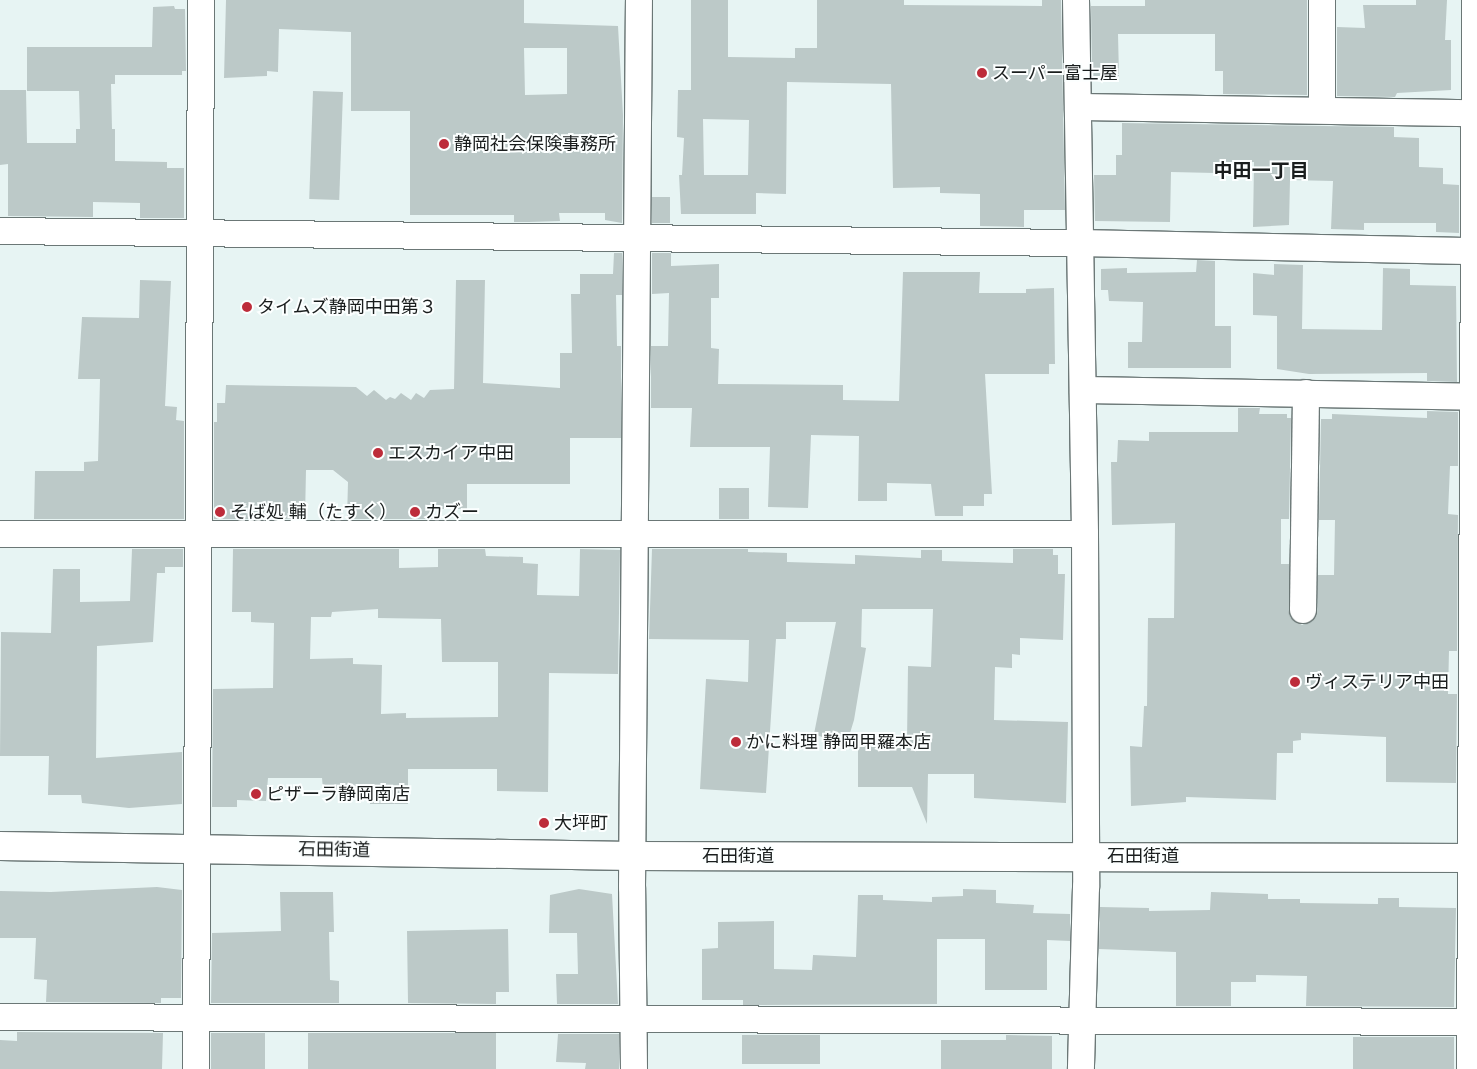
<!DOCTYPE html>
<meta charset="utf-8">
<style>
body{margin:0}
#map{position:relative;width:1477px;height:1069px;overflow:hidden;background:#e7f4f3;font-family:Inter,"Noto Sans JP",sans-serif}
div>[style]{position:absolute}
.building>*{inset:0;background:#bcc9c8;transform-origin:0 0}
.roads{filter:drop-shadow(1px 0 #6b7776) drop-shadow(-1px 0 #6b7776) drop-shadow(0 1px #6b7776) drop-shadow(0 -1px #6b7776)}
.minor>*{height:26px;margin:-13px;padding:0 13px;transform-origin:13px;border-radius:13px;background:#fff}
.tertiary>*{height:28px;margin:-14px;padding:0 14px;transform-origin:14px;border-radius:14px;background:#fff}
.dots>*{width:14px;height:14px;translate:-50% -50%;box-sizing:border-box;border:2px solid #fcffff;border-radius:50%}
span{translate:-50% -50%;white-space:nowrap;text-align:center;line-height:1.15;-webkit-text-stroke:4px #fcffff;paint-order:stroke}
.poi-label{font-size:18px;color:#191d1d}
.left{translate:0 -50%;text-align:left}
.street-label{font-size:18px;color:#191d1d}
.neighbourhood-label{font-size:19px;color:#191d1d;font-weight:700}
</style>
<div id="map">
<div class="building">
<div style="clip-path:polygon(evenodd,226px 0,524px 0,524px 23px,618px 26px,623px 115px,622px 223px,605px 220px,605px 213px,559px 213px,560px 221px,529px 222px,514px 222px,514px 215px,410px 215px,410px 111px,351px 111px,351px 32px,279px 29px,278px 72px,267px 71px,267px 76px,224px 78px,226px 0,524px 48px,567px 48px,567px 94px,525px 95px,524px 48px)"></div>
<div style="clip-path:polygon(evenodd,691px 0,728px 0,728px 57px,795px 58px,795px 48px,817px 48px,817px 0,904px 0,904px 5px,1042px 6px,1042px 0,1061px 0,1065px 210px,1024px 210px,1024px 227px,980px 226px,980px 194px,940px 193px,940px 187px,893px 188px,891px 84px,787px 82px,786px 194px,756px 193px,756px 214px,681px 214px,679px 175px,682px 175px,684px 138px,677px 137px,678px 90px,691px 90px,691px 0,703px 119px,749px 120px,748px 175px,704px 175px,703px 119px)"></div>
<div style="clip-path:polygon(1145px 0,1307px 0,1307px 95px,1223px 94px,1223px 71px,1215px 71px,1215px 34px,1118px 34px,1119px 76px,1092px 76px,1091px 6px,1145px 6px)"></div>
<div style="clip-path:polygon(1416px 0,1447px 0,1445px 40px,1451px 40px,1451px 90px,1397px 93px,1395px 97px,1337px 96px,1337px 27px,1365px 28px,1363px 5px,1416px 5px)"></div>
<div style="clip-path:polygon(174px 6px,175px 9px,185px 9px,186px 71px,182px 71px,182px 75px,115px 75px,115px 84px,111px 84px,112px 129px,115px 129px,115px 161px,167px 162px,167px 168px,184px 168px,184px 218px,140px 218px,140px 203px,93px 202px,93px 217px,8px 216px,8px 164px,0 165px,0 90px,26px 90px,27px 143px,76px 143px,76px 129px,80px 129px,79px 91px,27px 91px,27px 47px,152px 47px,153px 7px)"></div>
<div style="left:313px;top:91px;width:30px;height:108px;rotate:2deg"></div>
<div style="clip-path:polygon(1122px 123px,1394px 127px,1394px 137px,1419px 138px,1419px 167px,1443px 168px,1443px 184px,1459px 185px,1459px 233px,1436px 232px,1436px 223px,1364px 223px,1364px 230px,1331px 229px,1333px 181px,1290px 180px,1289px 225px,1253px 227px,1254px 162px,1215px 163px,1215px 173px,1171px 172px,1170px 222px,1095px 221px,1094px 175px,1116px 175px,1116px 155px,1122px 155px)"></div>
<div style="left:652px;top:197px;width:18px;height:26px"></div>
<div style="clip-path:polygon(614px 253px,622px 253px,622px 295px,616px 295px,617px 346px,621px 346px,621px 438px,570px 438px,570px 484px,467px 484px,467px 509px,434px 509px,434px 519px,347px 519px,348px 482px,333px 470px,306px 470px,305px 519px,214px 519px,214px 422px,217px 422px,217px 403px,225px 403px,226px 385px,356px 387px,367px 396px,374px 390px,386px 400px,390px 397px,395px 399px,401px 393px,411px 400px,416px 393px,424px 398px,430px 390px,454px 389px,456px 280px,485px 280px,483px 383px,560px 388px,560px 353px,572px 353px,571px 294px,580px 294px,580px 274px,613px 274px)"></div>
<div style="clip-path:polygon(652px 253px,671px 253px,671px 266px,719px 264px,719px 298px,711px 298px,711px 348px,719px 349px,718px 384px,843px 385px,843px 400px,899px 401px,903px 272px,980px 272px,979px 293px,1026px 293px,1026px 289px,1054px 288px,1055px 364px,1049px 364px,1049px 374px,985px 374px,992px 494px,984px 494px,984px 506px,963px 506px,963px 516px,935px 516px,931px 484px,887px 483px,887px 501px,858px 501px,859px 436px,811px 435px,808px 508px,768px 507px,770px 447px,690px 447px,692px 408px,651px 408px,651px 346px,668px 346px,669px 293px,652px 294px)"></div>
<div style="clip-path:polygon(1197px 260px,1215px 261px,1215px 326px,1231px 326px,1231px 368px,1128px 368px,1128px 342px,1142px 342px,1143px 302px,1109px 301px,1108px 290px,1101px 290px,1101px 269px,1127px 268px,1127px 273px,1196px 272px)"></div>
<div style="clip-path:polygon(1274px 264px,1303px 265px,1302px 329px,1382px 330px,1383px 268px,1410px 269px,1410px 285px,1456px 286px,1457px 382px,1427px 381px,1427px 373px,1309px 374px,1277px 369px,1277px 316px,1253px 315px,1253px 273px,1274px 275px)"></div>
<div style="clip-path:polygon(140px 280px,171px 281px,165px 406px,177px 407px,176px 420px,184px 421px,184px 519px,34px 519px,35px 471px,84px 471px,84px 462px,98px 461px,100px 379px,78px 379px,82px 317px,139px 318px)"></div>
<div style="clip-path:polygon(1238px 408px,1260px 408px,1259px 414px,1287px 414px,1287px 418px,1291px 418px,1289px 519px,1281px 519px,1281px 564px,1289px 564px,1290px 617px,1302px 625px,1316px 617px,1318px 575px,1334px 575px,1335px 520px,1319px 520px,1321px 419px,1332px 419px,1332px 414px,1427px 418px,1427px 411px,1458px 412px,1458px 466px,1450px 466px,1448px 514px,1458px 515px,1457px 651px,1449px 651px,1448px 694px,1457px 694px,1456px 783px,1386px 782px,1386px 737px,1301px 733px,1301px 740px,1293px 741px,1293px 753px,1277px 753px,1276px 800px,1186px 797px,1186px 802px,1131px 806px,1130px 746px,1142px 747px,1144px 706px,1147px 706px,1148px 618px,1174px 618px,1175px 523px,1112px 525px,1111px 462px,1117px 462px,1118px 440px,1149px 441px,1149px 432px,1238px 432px)"></div>
<div style="left:719px;top:488px;width:30px;height:31px"></div>
<div style="clip-path:polygon(132px 549px,183px 549px,183px 567px,165px 567px,165px 573px,157px 573px,153px 642px,97px 646px,96px 758px,182px 752px,182px 804px,129px 808px,82px 803px,81px 795px,48px 795px,49px 756px,0 756px,1px 632px,51px 633px,53px 569px,80px 569px,80px 602px,130px 601px)"></div>
<div style="clip-path:polygon(evenodd,233px 549px,399px 549px,399px 568px,438px 567px,438px 549px,485px 549px,486px 556px,523px 557px,523px 563px,538px 564px,537px 595px,579px 596px,580px 549px,620px 550px,618px 674px,549px 673px,548px 792px,497px 791px,497px 769px,408px 769px,408px 804px,370px 804px,370px 793px,323px 789px,322px 778px,268px 778px,266px 801px,237px 800px,237px 807px,212px 807px,213px 689px,273px 688px,274px 623px,251px 622px,251px 612px,232px 612px,233px 549px,378px 609px,378px 618px,441px 619px,442px 662px,498px 662px,498px 717px,406px 718px,406px 713px,381px 714px,382px 665px,353px 664px,353px 658px,310px 659px,311px 617px,331px 617px,332px 612px,378px 609px)"></div>
<div style="clip-path:polygon(652px 549px,748px 549px,748px 552px,787px 553px,787px 562px,855px 564px,855px 555px,921px 558px,921px 550px,942px 550px,942px 561px,1013px 563px,1013px 549px,1053px 549px,1053px 555px,1058px 555px,1058px 574px,1065px 574px,1063px 640px,1020px 638px,1020px 655px,1012px 654px,1012px 668px,995px 667px,994px 720px,1068px 722px,1066px 803px,974px 798px,974px 774px,928px 774px,927px 824px,912px 787px,858px 787px,858px 741px,907px 741px,908px 666px,931px 667px,933px 609px,862px 609px,861px 647px,866px 648px,854px 720px,846px 746px,814px 734px,836px 622px,786px 622px,786px 639px,776px 639px,766px 793px,700px 789px,706px 679px,748px 682px,749px 640px,649px 639px)"></div>
<div style="clip-path:polygon(157px 887px,182px 890px,181px 998px,161px 998px,161px 1003px,46px 1002px,47px 980px,34px 979px,36px 938px,0 938px,0 891px,51px 892px)"></div>
<div style="clip-path:polygon(579px 889px,612px 894px,618px 1004px,557px 1004px,556px 974px,578px 974px,577px 933px,549px 933px,550px 895px)"></div>
<div style="clip-path:polygon(963px 889px,996px 890px,996px 903px,1034px 905px,1033px 913px,1070px 914px,1070px 941px,1047px 940px,1047px 990px,985px 990px,985px 939px,937px 939px,937px 1004px,743px 1005px,743px 1000px,702px 1000px,702px 949px,718px 948px,718px 922px,774px 921px,774px 969px,812px 970px,813px 955px,856px 957px,858px 895px,883px 895px,883px 900px,932px 902px,932px 897px,963px 896px)"></div>
<div style="clip-path:polygon(280px 892px,333px 892px,334px 932px,329px 932px,330px 980px,339px 981px,339px 1003px,211px 1003px,212px 933px,281px 931px)"></div>
<div style="clip-path:polygon(1211px 892px,1268px 894px,1268px 899px,1300px 899px,1300px 903px,1378px 904px,1378px 898px,1399px 898px,1399px 907px,1456px 908px,1454px 1007px,1306px 1006px,1307px 976px,1256px 975px,1256px 982px,1231px 982px,1231px 1006px,1176px 1006px,1176px 952px,1099px 949px,1100px 907px,1149px 908px,1149px 911px,1210px 910px)"></div>
<div style="clip-path:polygon(508px 929px,509px 992px,496px 992px,496px 1004px,408px 1003px,407px 931px)"></div>
<div style="clip-path:polygon(17px 1032px,163px 1033px,162px 1069px,0 1069px,0 1040px,17px 1041px)"></div>
<div style="left:211px;top:1033px;width:54px;height:36px"></div>
<div style="left:308px;top:1033px;width:188px;height:36px"></div>
<div style="clip-path:polygon(558px 1034px,619px 1034px,619px 1069px,585px 1069px,586px 1063px,556px 1062px)"></div>
<div style="left:742px;top:1035px;width:78px;height:29px"></div>
<div style="clip-path:polygon(1006px 1035px,1052px 1036px,1052px 1069px,941px 1069px,941px 1040px,1006px 1040px)"></div>
<div style="left:1353px;top:1037px;width:101px;height:32px"></div>
</div>
<div class="roads">
<div class="minor">
<div style="left:1076px;top:0;width:534px;rotate:89.03deg"></div>
<div style="left:1085px;top:534px;width:353px;rotate:89.8deg"></div>
<div style="left:1086px;top:887px;width:182px;rotate:91.6deg"></div>
<div style="left:1078px;top:107px;width:397px;rotate:0.9deg"></div>
<div style="left:1322px;top:110px;width:110px;rotate:-90deg"></div>
<div style="left:0;top:231px;width:1080px;rotate:0.64deg"></div>
<div style="left:1080px;top:243px;width:397px;rotate:1.2deg"></div>
<div style="left:1083px;top:390px;width:394px;rotate:1deg"></div>
<div style="left:0;top:534px;width:1085px"></div>
<div style="left:1303px;top:610px;width:217px;rotate:-89.2deg"></div>
<div style="left:0;top:1017px;width:1477px;rotate:0.19deg"></div>
<div style="left:196px;top:1069px;width:1069px;rotate:-89.73deg"></div>
<div style="left:634px;top:1069px;width:182px;rotate:-90.6deg"></div>
<div style="left:632px;top:887px;width:887px;rotate:-89.55deg"></div>
<div style="left:1470px;top:1069px;width:1069px;rotate:-89.73deg"></div>
</div>
<div class="tertiary">
<div style="left:0;top:846px;width:632px;rotate:0.91deg"></div>
<div style="left:632px;top:856px;width:845px;rotate:0.14deg"></div>
</div>
</div>
<div class="dots">
<div style="left:982px;top:73px;background:#bd2c3a"></div>
<div style="left:444px;top:144px;background:#bd2c3a"></div>
<div style="left:247px;top:307px;background:#bd2c3a"></div>
<div style="left:378px;top:453px;background:#bd2c3a"></div>
<div style="left:220px;top:512px;background:#bd2c3a"></div>
<div style="left:415px;top:512px;background:#bd2c3a"></div>
<div style="left:1295px;top:682px;background:#bd2c3a"></div>
<div style="left:736px;top:742px;background:#bd2c3a"></div>
<div style="left:256px;top:794px;background:#bd2c3a"></div>
<div style="left:544px;top:823px;background:#bd2c3a"></div>
</div>
<div class="poi-label">
<span class="left" style="left:992px;top:73px">スーパー富士屋</span>
<span class="left" style="left:454px;top:144px">静岡社会保険事務所</span>
<span class="left" style="left:257px;top:307px">タイムズ静岡中田第３</span>
<span class="left" style="left:388px;top:453px">エスカイア中田</span>
<span class="left" style="left:230px;top:512px">そば処 輔（たすく）</span>
<span class="left" style="left:425px;top:512px">カズー</span>
<span class="left" style="left:1305px;top:682px">ヴィステリア中田</span>
<span class="left" style="left:746px;top:742px">かに料理 静岡甲羅本店</span>
<span class="left" style="left:266px;top:794px">ピザーラ静岡南店</span>
<span class="left" style="left:554px;top:823px">大坪町</span>
</div>
<div class="street-label">
<span style="left:334px;top:850px;rotate:1deg">石田街道</span>
<span style="left:738px;top:856px">石田街道</span>
<span style="left:1143px;top:856px">石田街道</span>
</div>
<div class="neighbourhood-label">
<span style="left:1261px;top:171px">中田一丁目</span>
</div>
</div>
